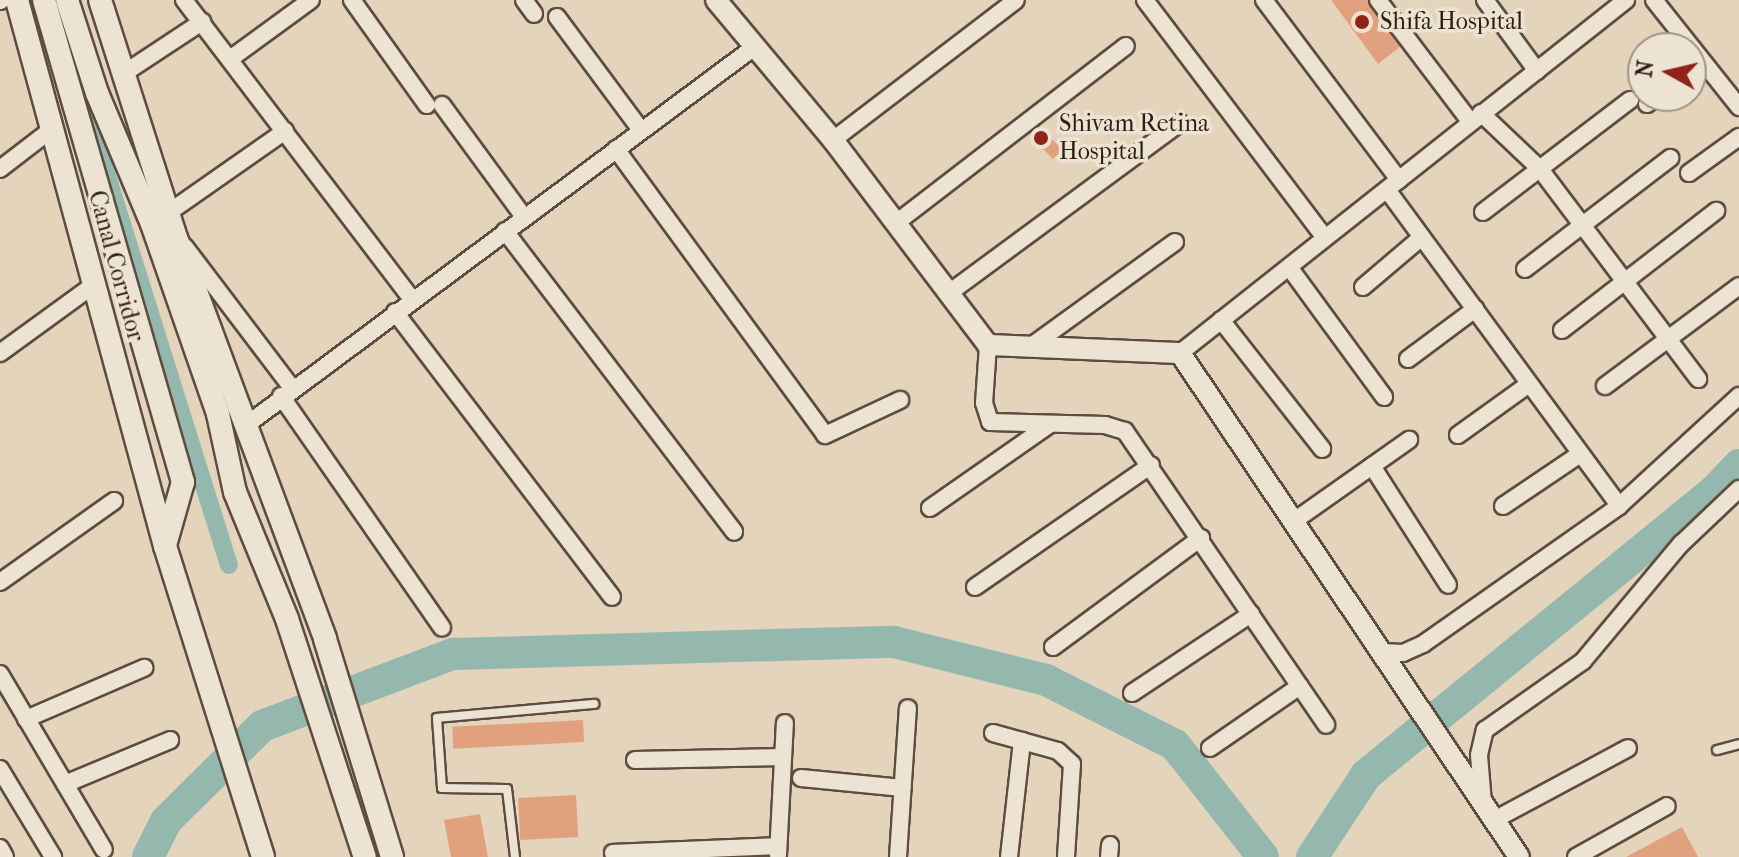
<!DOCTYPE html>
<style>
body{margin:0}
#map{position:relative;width:1739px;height:857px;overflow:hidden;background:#e4d4bc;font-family:"IM FELL French Canon",serif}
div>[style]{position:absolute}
.canal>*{height:18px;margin:-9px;padding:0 9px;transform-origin:9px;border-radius:9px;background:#95b8ae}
.river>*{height:32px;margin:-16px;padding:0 16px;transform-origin:16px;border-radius:16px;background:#95b8ae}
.building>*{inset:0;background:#e1a17e;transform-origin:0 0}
.roads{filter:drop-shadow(2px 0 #5d4c40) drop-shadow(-2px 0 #5d4c40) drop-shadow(0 2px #5d4c40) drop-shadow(0 -2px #5d4c40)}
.service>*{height:8px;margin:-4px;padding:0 4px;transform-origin:4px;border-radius:4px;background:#ede3d3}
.minor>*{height:16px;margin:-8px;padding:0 8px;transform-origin:8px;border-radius:8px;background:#ede3d3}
.tertiary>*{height:20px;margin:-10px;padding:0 10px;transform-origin:10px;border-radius:10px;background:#ede3d3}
.secondary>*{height:22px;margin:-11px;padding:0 11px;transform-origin:11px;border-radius:11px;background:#ede3d3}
.dots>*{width:22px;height:22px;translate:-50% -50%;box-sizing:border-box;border:4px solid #ede3d3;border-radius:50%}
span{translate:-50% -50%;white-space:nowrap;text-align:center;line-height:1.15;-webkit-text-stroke:7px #ede3d3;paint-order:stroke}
.poi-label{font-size:24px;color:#301e16}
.left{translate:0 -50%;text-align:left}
.street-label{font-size:24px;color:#301e16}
.north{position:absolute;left:1627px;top:32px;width:80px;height:80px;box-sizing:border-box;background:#ede3d3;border:2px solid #a19487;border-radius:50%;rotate:278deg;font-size:22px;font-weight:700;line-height:32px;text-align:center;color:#301e16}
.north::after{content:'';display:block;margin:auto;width:28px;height:36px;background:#8f2418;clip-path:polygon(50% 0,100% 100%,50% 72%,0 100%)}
</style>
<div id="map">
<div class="canal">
<div style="left:91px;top:125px;width:461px;rotate:72.6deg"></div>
</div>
<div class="river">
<div style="left:148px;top:857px;width:40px;rotate:-63.4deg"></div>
<div style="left:166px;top:821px;width:135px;rotate:-44.7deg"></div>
<div style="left:262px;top:726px;width:204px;rotate:-20.7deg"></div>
<div style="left:453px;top:654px;width:441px;rotate:-1.6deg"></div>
<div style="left:894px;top:642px;width:157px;rotate:14deg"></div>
<div style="left:1046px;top:680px;width:144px;rotate:26.7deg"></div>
<div style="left:1175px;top:745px;width:142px;rotate:51.8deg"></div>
<div style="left:1312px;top:857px;width:98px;rotate:-56.6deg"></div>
<div style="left:1366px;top:775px;width:449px;rotate:-39.2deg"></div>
<div style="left:1714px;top:491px;width:36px;rotate:-46deg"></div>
</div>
<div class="building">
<div style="clip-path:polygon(1331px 0,1367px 0,1401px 46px,1378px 64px)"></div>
<div style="left:1037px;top:123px;width:37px;height:13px;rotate:47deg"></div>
<div style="left:583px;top:720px;width:22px;height:131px;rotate:87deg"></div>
<div style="left:576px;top:795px;width:42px;height:58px;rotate:87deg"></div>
<div style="clip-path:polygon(480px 814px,488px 857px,451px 857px,444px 820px)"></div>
<div style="clip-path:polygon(1682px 827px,1698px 857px,1626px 857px)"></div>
</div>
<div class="roads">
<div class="service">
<div style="left:1717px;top:750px;width:23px;rotate:-15deg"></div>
<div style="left:515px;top:857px;width:68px;rotate:-96.7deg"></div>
<div style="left:507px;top:789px;width:65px;rotate:-179.1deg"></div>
<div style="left:442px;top:788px;width:70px;rotate:-94.1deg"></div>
<div style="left:437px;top:718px;width:158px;rotate:-5.1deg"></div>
</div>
<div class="minor">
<div style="left:184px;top:0;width:376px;rotate:52.7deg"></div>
<div style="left:352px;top:0;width:129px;rotate:54.5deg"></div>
<div style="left:524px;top:0;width:17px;rotate:54deg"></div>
<div style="left:1145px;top:0;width:298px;rotate:52.9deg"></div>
<div style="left:1264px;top:0;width:225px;rotate:53.1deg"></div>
<div style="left:1378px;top:0;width:152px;rotate:52.8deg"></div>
<div style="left:1485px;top:0;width:88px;rotate:53.8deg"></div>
<div style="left:1654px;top:0;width:137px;rotate:51.5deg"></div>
<div style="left:0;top:1px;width:2px;rotate:-27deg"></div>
<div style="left:557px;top:17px;width:141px;rotate:53.4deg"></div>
<div style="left:230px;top:59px;width:100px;rotate:-36.1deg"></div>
<div style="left:123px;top:74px;width:95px;rotate:-33.4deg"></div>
<div style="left:1647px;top:104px;width:14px;rotate:-36deg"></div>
<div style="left:442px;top:105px;width:139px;rotate:53.8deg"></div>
<div style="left:1481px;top:113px;width:81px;rotate:43.5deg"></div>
<div style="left:1540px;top:169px;width:263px;rotate:53deg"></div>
<div style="left:833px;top:140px;width:230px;rotate:-37.4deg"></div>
<div style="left:616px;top:149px;width:354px;rotate:53.8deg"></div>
<div style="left:825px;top:435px;width:83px;rotate:-25deg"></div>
<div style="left:0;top:169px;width:66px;rotate:-37.6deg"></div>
<div style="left:1689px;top:173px;width:62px;rotate:-35.8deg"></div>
<div style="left:1388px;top:191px;width:391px;rotate:53.7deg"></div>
<div style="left:1483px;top:212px;width:185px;rotate:-37.3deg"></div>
<div style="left:168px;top:213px;width:143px;rotate:-35deg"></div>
<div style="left:896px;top:223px;width:290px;rotate:-37.6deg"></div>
<div style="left:505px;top:231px;width:378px;rotate:52.7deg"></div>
<div style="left:185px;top:247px;width:177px;rotate:52.8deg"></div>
<div style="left:1289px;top:267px;width:161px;rotate:53.8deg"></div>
<div style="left:1525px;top:269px;width:183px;rotate:-37.4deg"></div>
<div style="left:1363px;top:287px;width:77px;rotate:-40.3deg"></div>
<div style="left:949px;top:293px;width:287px;rotate:-36.4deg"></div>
<div style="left:395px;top:312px;width:358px;rotate:52.7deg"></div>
<div style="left:1221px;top:320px;width:164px;rotate:51.9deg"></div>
<div style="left:1562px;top:330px;width:195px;rotate:-37.7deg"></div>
<div style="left:988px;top:345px;width:58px;rotate:93.9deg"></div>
<div style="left:984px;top:403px;width:20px;rotate:72deg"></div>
<div style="left:990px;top:422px;width:115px;rotate:1.5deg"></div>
<div style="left:1105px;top:425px;width:21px;rotate:17deg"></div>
<div style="left:1125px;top:431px;width:356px;rotate:55.6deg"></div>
<div style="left:1030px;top:347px;width:179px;rotate:-35.9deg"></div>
<div style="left:0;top:353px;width:117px;rotate:-36deg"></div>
<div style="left:1180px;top:353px;width:569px;rotate:-38.36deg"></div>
<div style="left:1408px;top:359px;width:84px;rotate:-36.7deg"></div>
<div style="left:1605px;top:386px;width:167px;rotate:-36.7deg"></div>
<div style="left:281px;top:396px;width:282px;rotate:55.2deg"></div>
<div style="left:245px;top:426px;width:633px;rotate:-36.65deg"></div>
<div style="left:1458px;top:435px;width:87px;rotate:-35.7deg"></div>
<div style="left:1372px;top:466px;width:141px;rotate:57.4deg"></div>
<div style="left:1503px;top:506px;width:93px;rotate:-34deg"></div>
<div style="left:930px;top:508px;width:145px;rotate:-34.9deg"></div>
<div style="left:1294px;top:521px;width:141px;rotate:-35.2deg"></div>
<div style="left:0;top:582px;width:140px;rotate:-35.4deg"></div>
<div style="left:975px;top:587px;width:214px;rotate:-34.7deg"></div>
<div style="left:1053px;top:647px;width:184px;rotate:-36.4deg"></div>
<div style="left:1383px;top:652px;width:20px;rotate:3deg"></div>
<div style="left:1403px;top:653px;width:22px;rotate:-24deg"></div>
<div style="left:1423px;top:644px;width:240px;rotate:-35.1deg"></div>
<div style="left:1619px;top:506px;width:163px;rotate:-42.5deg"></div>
<div style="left:0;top:674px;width:204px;rotate:59.4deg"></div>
<div style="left:1132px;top:693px;width:143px;rotate:-33.6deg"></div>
<div style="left:26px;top:719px;width:129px;rotate:-23.4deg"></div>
<div style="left:993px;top:733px;width:67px;rotate:15.5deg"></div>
<div style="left:1058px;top:751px;width:19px;rotate:43deg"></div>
<div style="left:1072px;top:764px;width:93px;rotate:93.7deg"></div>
<div style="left:1210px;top:748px;width:109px;rotate:-34.6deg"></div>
<div style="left:635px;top:760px;width:148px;rotate:-1.2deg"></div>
<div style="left:0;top:769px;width:103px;rotate:58.9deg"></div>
<div style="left:801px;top:778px;width:102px;rotate:5.6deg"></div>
<div style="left:65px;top:784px;width:114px;rotate:-22.7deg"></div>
<div style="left:1483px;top:803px;width:48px;rotate:-94.8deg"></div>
<div style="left:1479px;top:755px;width:26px;rotate:-77deg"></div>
<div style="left:1485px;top:730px;width:120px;rotate:-35.1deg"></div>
<div style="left:1583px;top:661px;width:153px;rotate:-50.1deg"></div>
<div style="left:1681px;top:544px;width:80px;rotate:-43.5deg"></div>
<div style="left:1494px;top:820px;width:152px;rotate:-28.2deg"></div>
<div style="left:0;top:848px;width:10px;rotate:61deg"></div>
<div style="left:613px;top:853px;width:165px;rotate:-2.4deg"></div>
<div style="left:778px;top:855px;width:132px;rotate:-87deg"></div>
<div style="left:898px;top:857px;width:149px;rotate:-86.2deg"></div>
<div style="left:1009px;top:857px;width:117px;rotate:-83.6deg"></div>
<div style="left:1109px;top:857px;width:12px;rotate:-85deg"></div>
<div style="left:1576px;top:857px;width:104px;rotate:-29.3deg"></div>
</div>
<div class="tertiary">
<div style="left:716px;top:0;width:182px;rotate:50.1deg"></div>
<div style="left:833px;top:140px;width:257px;rotate:52.9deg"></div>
<div style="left:988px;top:345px;width:192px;rotate:2.4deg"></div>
<div style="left:1180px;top:353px;width:607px;rotate:56.07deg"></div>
</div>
<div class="secondary">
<div style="left:17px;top:0;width:566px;rotate:74.83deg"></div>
<div style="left:165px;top:546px;width:326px;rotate:72.5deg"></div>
<div style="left:44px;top:0;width:502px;rotate:73.91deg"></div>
<div style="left:183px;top:482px;width:66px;rotate:105.9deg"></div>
<div style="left:67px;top:0;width:98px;rotate:72.1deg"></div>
<div style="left:97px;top:93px;width:142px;rotate:67.2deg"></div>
<div style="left:152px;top:224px;width:201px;rotate:70.8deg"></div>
<div style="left:218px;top:414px;width:80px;rotate:77.7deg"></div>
<div style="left:235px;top:492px;width:137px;rotate:67.7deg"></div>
<div style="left:287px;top:619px;width:250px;rotate:71.9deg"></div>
<div style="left:100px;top:0;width:244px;rotate:72.3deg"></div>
<div style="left:174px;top:232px;width:434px;rotate:69.6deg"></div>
<div style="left:325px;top:639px;width:228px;rotate:72.9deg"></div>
</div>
</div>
<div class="dots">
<div style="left:1362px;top:22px;background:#8f2418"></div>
<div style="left:1041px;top:138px;background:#8f2418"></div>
</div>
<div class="poi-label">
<span class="left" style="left:1380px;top:22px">Shifa Hospital</span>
<span class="left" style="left:1059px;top:138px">Shivam Retina<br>Hospital</span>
</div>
<div class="street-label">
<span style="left:116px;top:266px;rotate:75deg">Canal Corridor</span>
</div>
<div class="north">N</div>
</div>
